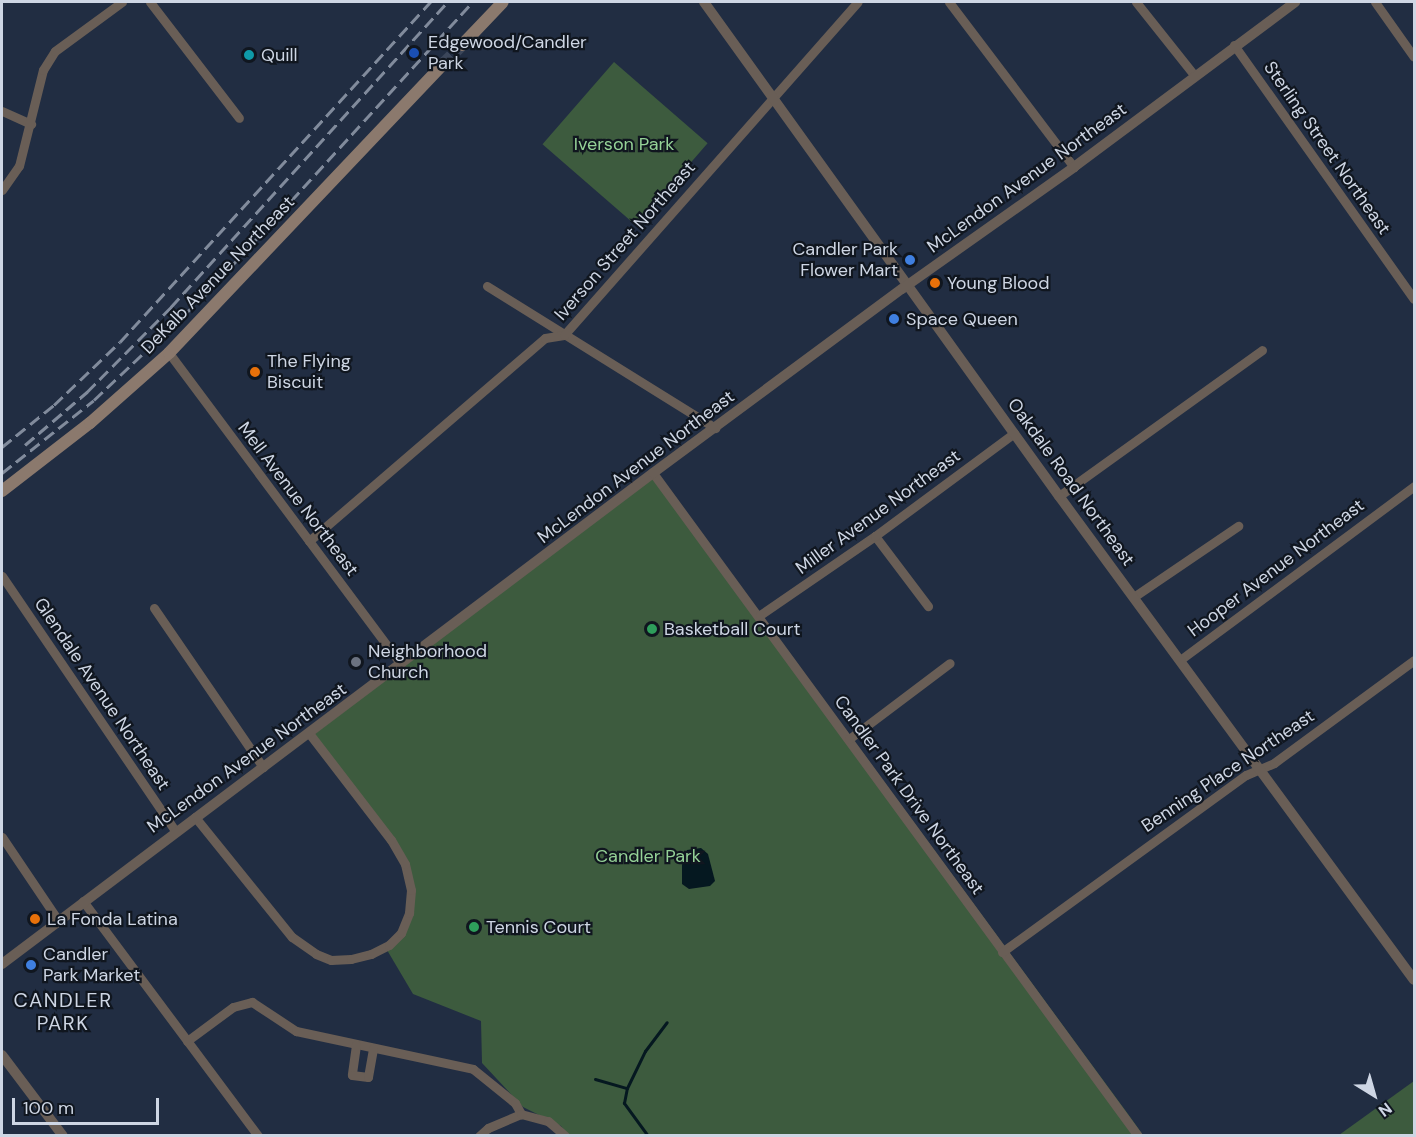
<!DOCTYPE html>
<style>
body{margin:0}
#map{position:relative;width:1416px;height:1137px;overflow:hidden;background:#212d42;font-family:"DM Sans",sans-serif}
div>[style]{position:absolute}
.green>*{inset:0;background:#3d5b3e;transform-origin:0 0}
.water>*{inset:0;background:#051820}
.stream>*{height:3px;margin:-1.5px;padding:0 1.5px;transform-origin:1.5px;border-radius:1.5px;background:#051820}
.secondary-tunnel>*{height:12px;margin-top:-6px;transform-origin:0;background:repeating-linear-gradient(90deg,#3b465a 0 12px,transparent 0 18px)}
.minor>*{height:9px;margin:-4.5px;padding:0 4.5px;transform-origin:4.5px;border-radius:4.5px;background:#695e56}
.tertiary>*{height:10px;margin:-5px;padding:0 5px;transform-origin:5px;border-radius:5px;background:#695e56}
.secondary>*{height:12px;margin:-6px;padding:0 6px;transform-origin:6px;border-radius:6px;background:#8b796d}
.rail>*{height:3px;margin-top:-1.5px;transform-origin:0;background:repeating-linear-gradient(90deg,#818b9c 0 12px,transparent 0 18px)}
.dots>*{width:16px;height:16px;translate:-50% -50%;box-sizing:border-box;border:3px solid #10161f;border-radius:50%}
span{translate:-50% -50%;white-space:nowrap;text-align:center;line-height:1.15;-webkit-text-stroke:4.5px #10161f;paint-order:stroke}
.poi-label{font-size:18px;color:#ced6e4}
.left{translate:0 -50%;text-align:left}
.right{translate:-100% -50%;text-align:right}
.park-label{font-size:18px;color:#95d297}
.street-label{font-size:18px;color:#ced6e4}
.neighbourhood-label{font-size:20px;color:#ced6e4;letter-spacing:1.5px}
.frame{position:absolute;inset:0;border:3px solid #ced6e4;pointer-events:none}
.north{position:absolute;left:1344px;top:1065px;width:60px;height:60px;-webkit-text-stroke:4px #10161f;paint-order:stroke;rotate:143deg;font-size:16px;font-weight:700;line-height:24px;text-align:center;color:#ced6e4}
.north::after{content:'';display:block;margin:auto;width:21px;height:27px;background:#ced6e4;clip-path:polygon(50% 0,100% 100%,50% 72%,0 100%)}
.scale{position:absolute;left:12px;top:1098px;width:147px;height:27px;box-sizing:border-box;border:3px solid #ced6e4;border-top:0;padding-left:8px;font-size:18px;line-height:21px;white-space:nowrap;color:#ced6e4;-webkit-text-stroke:4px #10161f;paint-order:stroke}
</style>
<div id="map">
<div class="green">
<div style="left:614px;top:62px;width:124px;height:109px;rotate:41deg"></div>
<div style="clip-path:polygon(658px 474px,1128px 1114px,1143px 1135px,568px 1135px,561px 1126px,523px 1107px,482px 1063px,481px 1021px,413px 994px,387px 950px,411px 919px,404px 856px,313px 735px)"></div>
<div style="clip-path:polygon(1414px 1081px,1414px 1135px,1339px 1135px)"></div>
</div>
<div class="water">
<div style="clip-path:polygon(701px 848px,708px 854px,715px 881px,710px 886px,689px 889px,682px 884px,682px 865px,687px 850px)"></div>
</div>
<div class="stream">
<div style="left:595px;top:1079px;width:33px;rotate:16deg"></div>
<div style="left:648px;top:1136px;width:41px;rotate:-126deg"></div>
<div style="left:624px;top:1103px;width:15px;rotate:-79deg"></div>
<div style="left:627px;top:1088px;width:41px;rotate:-64.1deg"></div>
<div style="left:645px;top:1051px;width:36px;rotate:-53deg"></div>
</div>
<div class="secondary-tunnel">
<div style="left:443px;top:64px;width:27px;rotate:-45deg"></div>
</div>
<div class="minor">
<div style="left:150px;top:2px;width:146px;rotate:52.5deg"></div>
<div style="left:949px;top:2px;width:207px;rotate:52.9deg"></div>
<div style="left:1136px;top:2px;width:93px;rotate:51.5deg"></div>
<div style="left:1375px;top:2px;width:67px;rotate:54.7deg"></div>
<div style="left:1234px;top:45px;width:311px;rotate:54.7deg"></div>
<div style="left:2px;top:111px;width:32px;rotate:24deg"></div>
<div style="left:2px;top:190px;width:29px;rotate:-55deg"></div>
<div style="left:19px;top:166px;width:99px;rotate:-76deg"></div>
<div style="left:43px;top:70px;width:22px;rotate:-58deg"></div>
<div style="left:55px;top:51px;width:83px;rotate:-36.2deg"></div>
<div style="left:487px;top:286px;width:269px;rotate:31.9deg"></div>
<div style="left:169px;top:353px;width:388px;rotate:53.3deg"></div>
<div style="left:653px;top:473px;width:821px;rotate:53.81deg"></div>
<div style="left:1059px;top:496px;width:250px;rotate:-35.7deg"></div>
<div style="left:875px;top:536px;width:88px;rotate:52.9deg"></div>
<div style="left:309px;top:541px;width:311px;rotate:-40.7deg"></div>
<div style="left:545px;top:338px;width:19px;rotate:-9deg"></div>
<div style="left:564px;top:335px;width:444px;rotate:-48.6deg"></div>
<div style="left:2px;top:576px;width:308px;rotate:55.8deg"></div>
<div style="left:1135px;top:596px;width:125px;rotate:-34.2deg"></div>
<div style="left:154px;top:608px;width:193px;rotate:55.6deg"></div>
<div style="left:760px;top:615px;width:140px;rotate:-34.5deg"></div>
<div style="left:875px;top:536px;width:173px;rotate:-36.5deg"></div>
<div style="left:1180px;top:660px;width:292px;rotate:-36.6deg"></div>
<div style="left:849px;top:739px;width:126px;rotate:-37deg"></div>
<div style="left:195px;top:817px;width:154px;rotate:51.1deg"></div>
<div style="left:292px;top:937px;width:29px;rotate:35deg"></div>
<div style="left:316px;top:954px;width:16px;rotate:22deg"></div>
<div style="left:331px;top:960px;width:20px;rotate:-3deg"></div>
<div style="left:351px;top:959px;width:21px;rotate:-14deg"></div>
<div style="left:371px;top:954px;width:20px;rotate:-27deg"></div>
<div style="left:389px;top:945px;width:17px;rotate:-45deg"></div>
<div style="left:401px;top:933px;width:22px;rotate:-68deg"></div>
<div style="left:409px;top:913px;width:23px;rotate:-85deg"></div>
<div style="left:411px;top:890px;width:27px;rotate:-103deg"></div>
<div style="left:405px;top:864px;width:28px;rotate:-120deg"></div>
<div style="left:391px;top:840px;width:135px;rotate:-127.5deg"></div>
<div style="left:2px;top:837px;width:100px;rotate:56deg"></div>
<div style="left:83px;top:901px;width:293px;rotate:53.3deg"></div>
<div style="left:1002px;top:952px;width:301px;rotate:-36deg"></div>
<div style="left:1246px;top:775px;width:30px;rotate:-23deg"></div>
<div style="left:1274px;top:763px;width:174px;rotate:-36.3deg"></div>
<div style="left:187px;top:1041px;width:57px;rotate:-36.5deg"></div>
<div style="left:233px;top:1007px;width:20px;rotate:-15deg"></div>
<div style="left:252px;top:1002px;width:53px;rotate:33.4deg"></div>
<div style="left:296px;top:1031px;width:181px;rotate:12.1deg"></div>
<div style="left:473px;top:1069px;width:54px;rotate:39deg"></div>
<div style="left:515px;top:1103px;width:13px;rotate:61deg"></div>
<div style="left:356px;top:1045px;width:30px;rotate:98deg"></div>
<div style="left:352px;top:1075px;width:16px;rotate:7deg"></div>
<div style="left:368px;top:1077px;width:29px;rotate:-80deg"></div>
<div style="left:479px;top:1136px;width:12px;rotate:-42deg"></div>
<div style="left:488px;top:1128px;width:36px;rotate:-23deg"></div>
<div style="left:521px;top:1114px;width:28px;rotate:15deg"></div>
<div style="left:548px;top:1121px;width:23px;rotate:41deg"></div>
</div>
<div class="tertiary">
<div style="left:704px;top:2px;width:608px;rotate:54.3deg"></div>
<div style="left:1059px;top:496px;width:600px;rotate:53.74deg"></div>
<div style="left:2px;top:964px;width:815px;rotate:-37.02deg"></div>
<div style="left:653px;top:473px;width:310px;rotate:-36.5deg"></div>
<div style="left:902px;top:289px;width:211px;rotate:-35.3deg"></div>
<div style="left:1074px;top:167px;width:276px;rotate:-36.7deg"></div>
<div style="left:2px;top:1055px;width:101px;rotate:53deg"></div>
</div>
<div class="secondary">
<div style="left:462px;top:45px;width:59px;rotate:-46.4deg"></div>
<div style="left:2px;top:491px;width:111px;rotate:-37.7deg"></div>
<div style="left:90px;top:423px;width:106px;rotate:-41.5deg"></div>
<div style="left:169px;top:353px;width:398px;rotate:-46.5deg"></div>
</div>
<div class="rail">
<div style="left:25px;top:445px;width:82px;rotate:-40.5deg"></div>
<div style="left:87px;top:392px;width:120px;rotate:-45.3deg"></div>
<div style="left:171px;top:307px;width:412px;rotate:-47.8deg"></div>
<div style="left:2px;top:447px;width:67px;rotate:-38.9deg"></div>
<div style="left:54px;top:405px;width:91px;rotate:-43.7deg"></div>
<div style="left:120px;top:342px;width:461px;rotate:-47.6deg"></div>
<div style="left:2px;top:473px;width:117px;rotate:-38.4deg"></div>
<div style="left:94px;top:400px;width:154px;rotate:-43.4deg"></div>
<div style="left:206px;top:294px;width:396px;rotate:-47.6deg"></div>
</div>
<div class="dots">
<div style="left:414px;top:53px;background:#1a4fb4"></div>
<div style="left:249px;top:55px;background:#0f9aa8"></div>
<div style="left:910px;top:260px;background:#3f7fe0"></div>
<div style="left:935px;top:283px;background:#e8710a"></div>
<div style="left:894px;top:319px;background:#3f7fe0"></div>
<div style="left:255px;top:372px;background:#e8710a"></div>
<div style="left:652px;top:629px;background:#2e9e5b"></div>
<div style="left:356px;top:662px;background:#6b7280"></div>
<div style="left:35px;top:919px;background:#e8710a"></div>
<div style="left:474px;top:927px;background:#2e9e5b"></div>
<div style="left:31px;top:965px;background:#3f7fe0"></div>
</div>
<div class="poi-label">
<span class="left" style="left:428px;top:53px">Edgewood/Candler<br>Park</span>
<span class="left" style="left:261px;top:55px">Quill</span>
<span class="right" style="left:898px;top:260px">Candler Park<br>Flower Mart</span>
<span class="left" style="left:947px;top:283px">Young Blood</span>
<span class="left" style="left:906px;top:319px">Space Queen</span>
<span class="left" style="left:267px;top:372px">The Flying<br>Biscuit</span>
<span class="left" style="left:664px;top:629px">Basketball Court</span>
<span class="left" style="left:368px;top:662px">Neighborhood<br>Church</span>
<span class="left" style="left:47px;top:919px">La Fonda Latina</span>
<span class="left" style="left:486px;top:927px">Tennis Court</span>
<span class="left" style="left:43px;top:965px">Candler<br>Park Market</span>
</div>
<div class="park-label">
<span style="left:624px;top:144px">Iverson Park</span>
<span style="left:648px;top:856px">Candler Park</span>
</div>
<div class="street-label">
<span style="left:1327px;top:148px;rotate:55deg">Sterling Street Northeast</span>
<span style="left:1027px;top:178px;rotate:-36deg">McLendon Avenue Northeast</span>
<span style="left:625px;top:241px;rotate:-49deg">Iverson Street Northeast</span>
<span style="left:218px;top:275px;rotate:-46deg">DeKalb Avenue Northeast</span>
<span style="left:636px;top:467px;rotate:-37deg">McLendon Avenue Northeast</span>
<span style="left:1071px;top:482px;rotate:54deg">Oakdale Road Northeast</span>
<span style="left:298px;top:499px;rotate:53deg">Mell Avenue Northeast</span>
<span style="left:878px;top:512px;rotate:-36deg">Miller Avenue Northeast</span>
<span style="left:1276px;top:568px;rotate:-37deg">Hooper Avenue Northeast</span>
<span style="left:102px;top:694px;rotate:56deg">Glendale Avenue Northeast</span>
<span style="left:247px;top:758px;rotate:-36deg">McLendon Avenue Northeast</span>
<span style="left:1228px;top:771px;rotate:-34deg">Benning Place Northeast</span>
<span style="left:909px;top:795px;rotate:54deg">Candler Park Drive Northeast</span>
</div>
<div class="neighbourhood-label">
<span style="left:63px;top:1012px">CANDLER<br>PARK</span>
</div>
<div class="frame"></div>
<div class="north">N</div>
<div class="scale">100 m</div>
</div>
